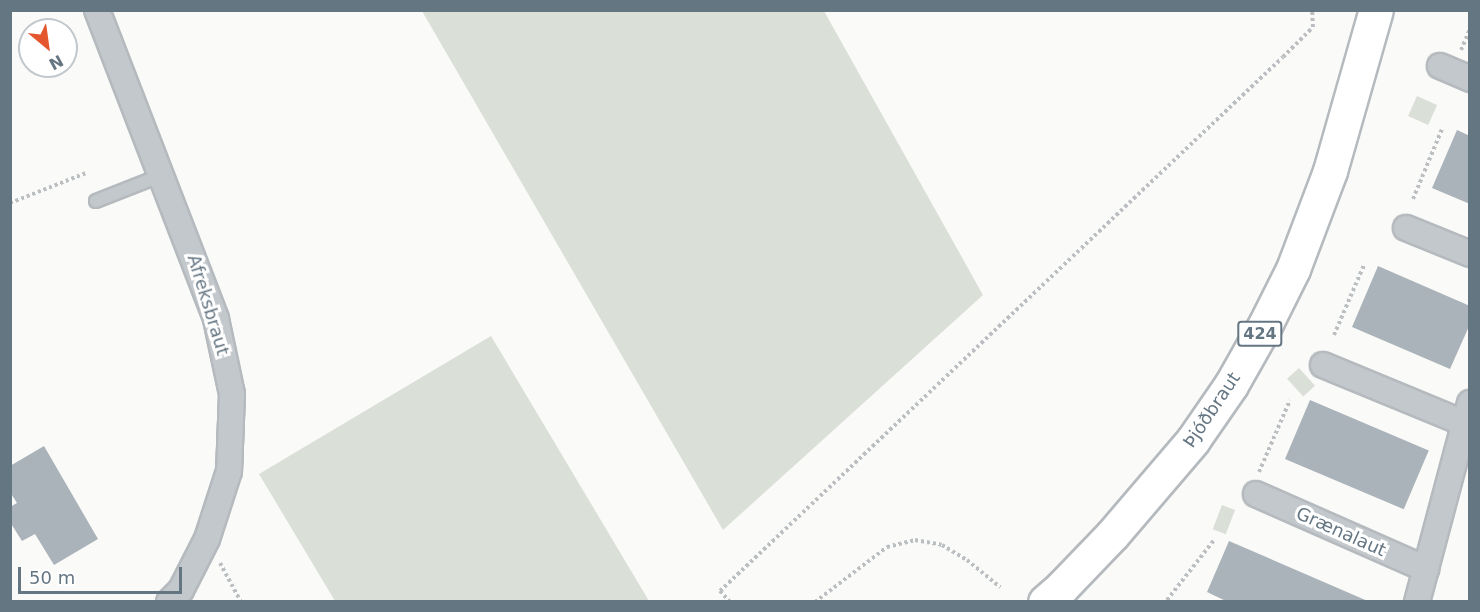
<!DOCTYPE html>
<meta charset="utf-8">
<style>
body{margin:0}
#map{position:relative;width:1480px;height:612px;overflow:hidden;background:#fafaf8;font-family:"DejaVu Sans",sans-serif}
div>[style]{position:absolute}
.green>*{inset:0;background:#dadfd7;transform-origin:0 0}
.building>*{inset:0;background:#aab3b9;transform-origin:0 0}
.path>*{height:4px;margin-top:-2px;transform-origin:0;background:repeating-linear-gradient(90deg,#bbbfc2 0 3px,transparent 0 6px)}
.roads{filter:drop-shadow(2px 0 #b5babe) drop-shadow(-2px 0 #b5babe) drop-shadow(0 2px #b5babe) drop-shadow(0 -2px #b5babe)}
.service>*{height:12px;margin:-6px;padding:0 6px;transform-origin:6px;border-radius:6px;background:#c3c8cc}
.minor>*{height:24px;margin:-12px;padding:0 12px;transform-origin:12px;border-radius:12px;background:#c3c8cc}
.primary>*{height:33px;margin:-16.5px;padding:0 16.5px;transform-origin:16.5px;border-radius:16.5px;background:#fff}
span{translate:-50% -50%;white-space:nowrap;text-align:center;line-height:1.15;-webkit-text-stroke:6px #fff;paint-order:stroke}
.shield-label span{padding:2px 4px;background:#fff;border:2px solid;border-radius:4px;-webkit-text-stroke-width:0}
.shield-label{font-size:16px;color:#657683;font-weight:700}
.street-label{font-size:18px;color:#657683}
.frame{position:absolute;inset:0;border:12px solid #657683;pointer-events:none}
.north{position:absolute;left:18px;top:18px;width:60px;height:60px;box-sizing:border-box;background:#fff;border:2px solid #c1c8cd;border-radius:50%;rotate:151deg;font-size:16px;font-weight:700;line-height:24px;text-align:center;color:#657683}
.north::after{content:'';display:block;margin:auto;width:21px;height:27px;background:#e4572e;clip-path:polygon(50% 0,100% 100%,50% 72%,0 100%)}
.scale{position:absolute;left:18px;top:567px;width:164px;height:27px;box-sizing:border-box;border:3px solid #657683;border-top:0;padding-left:8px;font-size:18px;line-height:21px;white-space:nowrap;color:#657683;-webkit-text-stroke:4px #fff;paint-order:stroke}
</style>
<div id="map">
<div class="green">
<div style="clip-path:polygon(422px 11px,824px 11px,983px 295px,723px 530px)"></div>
<div style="left:1417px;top:96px;width:22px;height:22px;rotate:24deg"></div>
<div style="clip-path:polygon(491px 336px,649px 601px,335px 601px,259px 474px)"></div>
<div style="left:1299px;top:368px;width:24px;height:16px;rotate:48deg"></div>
<div style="left:1222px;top:505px;width:14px;height:26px;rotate:21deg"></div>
</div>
<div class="building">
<div style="clip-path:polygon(1457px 130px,1470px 136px,1470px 204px,1432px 188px)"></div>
<div style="clip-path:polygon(1378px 266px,1470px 306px,1470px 324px,1450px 369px,1352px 327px)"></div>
<div style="left:1310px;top:400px;width:129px;height:64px;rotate:23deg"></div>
<div style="clip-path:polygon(44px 446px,98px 539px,54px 565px,35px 534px,22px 541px,10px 522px,10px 507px,17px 503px,10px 492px,10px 466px)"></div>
<div style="clip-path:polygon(1229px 541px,1370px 602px,1228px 602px,1207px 592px)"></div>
</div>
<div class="path">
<div style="left:1461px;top:50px;width:23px;rotate:-67deg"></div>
<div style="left:1413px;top:199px;width:76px;rotate:-67.5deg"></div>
<div style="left:10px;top:203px;width:82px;rotate:-21.5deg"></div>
<div style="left:1334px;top:335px;width:76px;rotate:-66.8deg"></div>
<div style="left:1259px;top:472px;width:78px;rotate:-66.7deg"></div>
<div style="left:220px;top:563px;width:44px;rotate:61.7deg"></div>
<div style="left:1167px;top:600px;width:76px;rotate:-51.9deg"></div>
<div style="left:730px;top:602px;width:15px;rotate:-132deg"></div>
<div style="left:720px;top:591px;width:776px;rotate:-43.49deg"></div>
<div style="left:1283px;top:57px;width:42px;rotate:-45deg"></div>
<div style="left:1313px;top:27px;width:17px;rotate:-93deg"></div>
<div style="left:815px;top:602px;width:91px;rotate:-37.4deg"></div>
<div style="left:887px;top:547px;width:29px;rotate:-14deg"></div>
<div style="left:915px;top:540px;width:27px;rotate:10deg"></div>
<div style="left:942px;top:545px;width:29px;rotate:31deg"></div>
<div style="left:967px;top:560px;width:43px;rotate:39.3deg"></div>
</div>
<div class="roads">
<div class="service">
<div style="left:96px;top:201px;width:71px;rotate:-21.5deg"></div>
</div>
<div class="minor">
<div style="left:97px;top:10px;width:331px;rotate:68.9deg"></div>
<div style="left:216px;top:319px;width:77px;rotate:78deg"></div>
<div style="left:232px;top:394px;width:77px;rotate:92.2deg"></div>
<div style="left:229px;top:471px;width:71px;rotate:107.9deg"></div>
<div style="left:207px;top:539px;width:57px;rotate:117deg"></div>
<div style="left:181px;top:590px;width:17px;rotate:135deg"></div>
<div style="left:1440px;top:66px;width:33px;rotate:23deg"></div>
<div style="left:1406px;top:228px;width:69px;rotate:22.1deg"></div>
<div style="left:1323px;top:365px;width:152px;rotate:22.4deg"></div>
<div style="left:1256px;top:494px;width:186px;rotate:23.8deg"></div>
<div style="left:1417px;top:602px;width:206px;rotate:-75.1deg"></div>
</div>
<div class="primary">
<div style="left:1045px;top:602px;width:21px;rotate:-41deg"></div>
<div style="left:1061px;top:588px;width:74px;rotate:-46.1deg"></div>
<div style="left:1112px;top:535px;width:125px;rotate:-49.5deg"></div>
<div style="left:1193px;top:440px;width:67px;rotate:-55.4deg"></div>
<div style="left:1231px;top:385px;width:69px;rotate:-60.5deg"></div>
<div style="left:1265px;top:325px;width:63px;rotate:-63.4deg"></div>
<div style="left:1293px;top:269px;width:105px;rotate:-69.3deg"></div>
<div style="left:1330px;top:171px;width:167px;rotate:-74.1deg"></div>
</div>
</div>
<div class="shield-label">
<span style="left:1260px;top:334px">424</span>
</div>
<div class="street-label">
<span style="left:208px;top:305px;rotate:73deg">Afreksbraut</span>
<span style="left:1212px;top:410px;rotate:-56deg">Þjóðbraut</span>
<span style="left:1341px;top:532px;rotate:24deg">Grænalaut</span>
</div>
<div class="frame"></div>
<div class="north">N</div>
<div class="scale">50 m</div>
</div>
